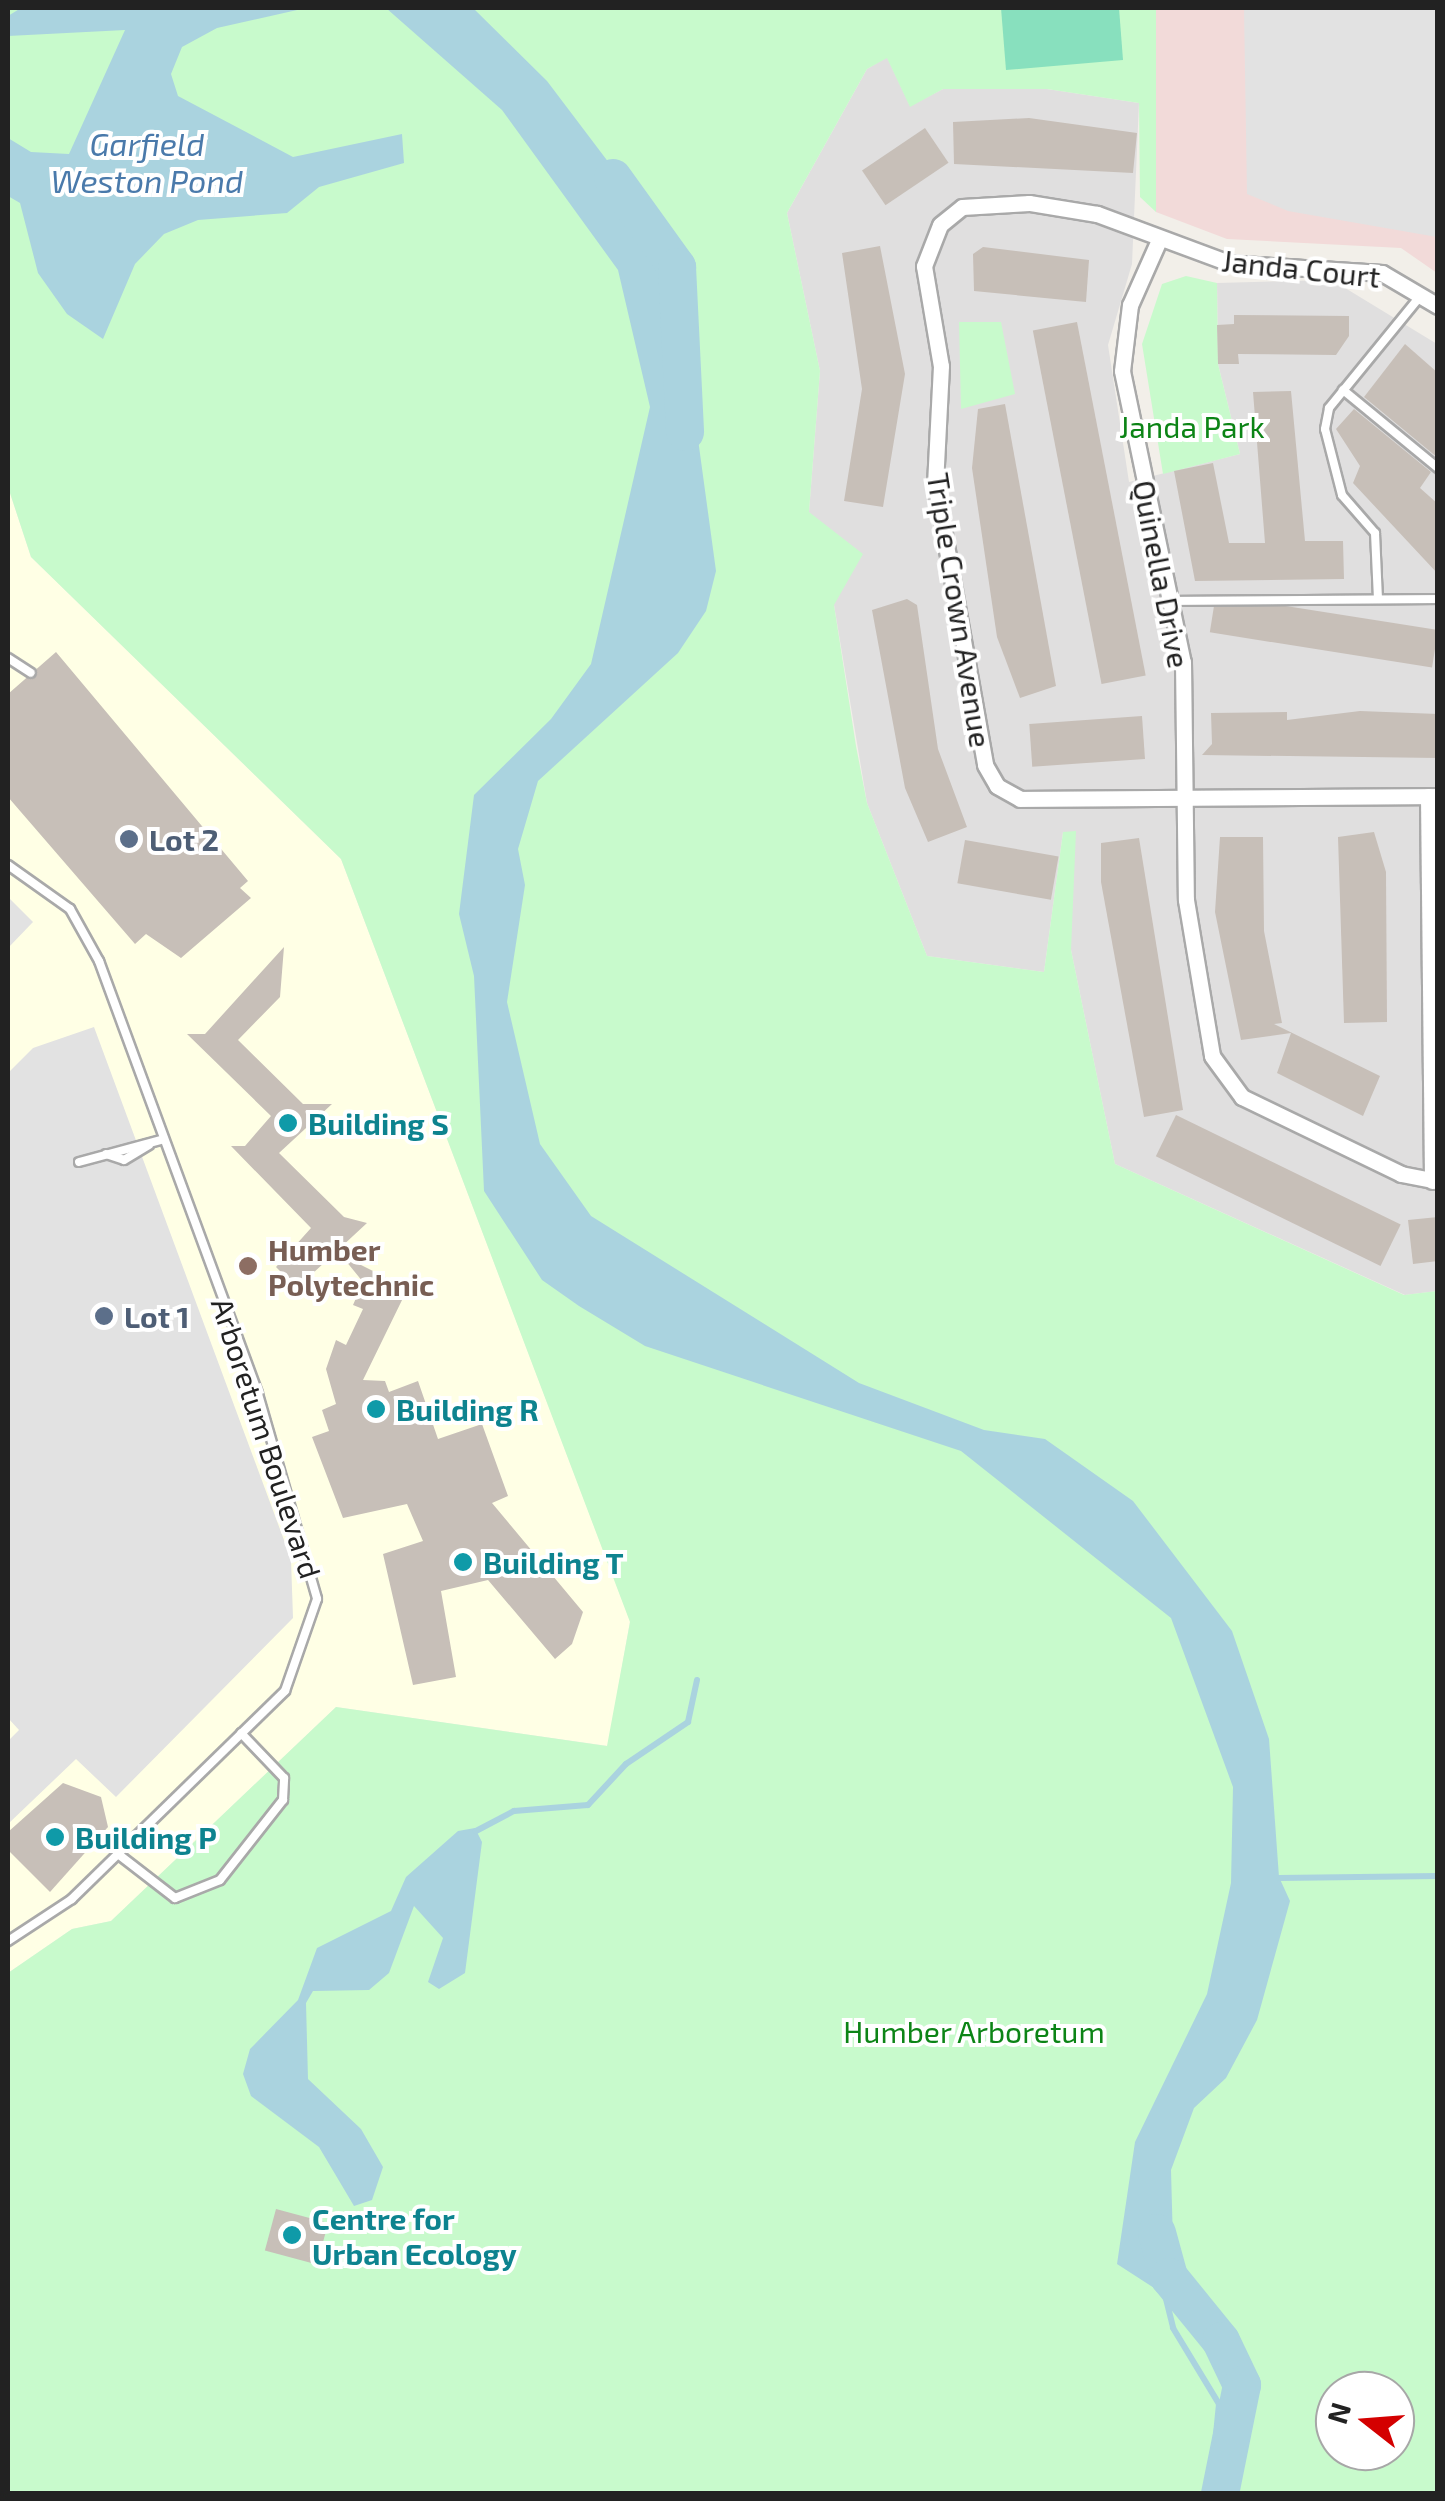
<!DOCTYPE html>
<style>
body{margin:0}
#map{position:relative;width:1445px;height:2501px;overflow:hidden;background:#f2efe9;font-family:"Exo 2",sans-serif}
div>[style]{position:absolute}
.residential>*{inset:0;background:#e0dfdf}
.commercial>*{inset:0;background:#f2dad9}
.education>*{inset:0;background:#ffffe5}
.park>*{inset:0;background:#c8facc}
.pitch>*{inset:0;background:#88e0be}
.parking>*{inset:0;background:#e2e2e2}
.water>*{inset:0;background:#aad3df}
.stream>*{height:6px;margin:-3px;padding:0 3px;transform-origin:3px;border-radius:3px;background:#aad3df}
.river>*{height:38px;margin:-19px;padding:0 19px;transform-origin:19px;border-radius:19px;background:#aad3df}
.building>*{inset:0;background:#c7bfb8;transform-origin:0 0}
.roads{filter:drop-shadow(2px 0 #a9a9a9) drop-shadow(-2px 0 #a9a9a9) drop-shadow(0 2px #a9a9a9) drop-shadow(0 -2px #a9a9a9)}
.service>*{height:8px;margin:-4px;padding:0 4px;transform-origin:4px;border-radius:4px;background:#fff}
.minor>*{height:15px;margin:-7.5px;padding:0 7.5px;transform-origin:7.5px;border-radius:7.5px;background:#fff}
.dots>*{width:28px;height:28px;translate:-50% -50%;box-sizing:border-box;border:5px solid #fff;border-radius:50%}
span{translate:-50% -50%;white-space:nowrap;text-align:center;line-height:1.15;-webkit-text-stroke:8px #fff;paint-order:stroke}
.street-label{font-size:30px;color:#222}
.park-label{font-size:30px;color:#0c8416}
.service-label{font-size:30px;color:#4e5e75;font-weight:700}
.left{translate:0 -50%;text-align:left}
.culture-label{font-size:30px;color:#0d838f;font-weight:700}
.education-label{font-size:30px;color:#785e54;font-weight:700}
.water-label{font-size:32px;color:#4a7aab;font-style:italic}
.frame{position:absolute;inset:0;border:10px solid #222;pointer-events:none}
.north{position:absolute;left:1315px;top:2371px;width:100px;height:100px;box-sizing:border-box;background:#fff;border:2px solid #a7a7a7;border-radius:50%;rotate:287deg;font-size:28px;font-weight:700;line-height:40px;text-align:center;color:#222}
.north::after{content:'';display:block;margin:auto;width:35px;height:45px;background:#d40000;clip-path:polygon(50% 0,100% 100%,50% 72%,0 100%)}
</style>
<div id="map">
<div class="residential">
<div style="clip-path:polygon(887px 57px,910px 106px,943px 89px,1047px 89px,1139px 103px,1132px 264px,1108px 345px,1129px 482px,1240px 454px,1218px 364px,1217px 283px,1332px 280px,1437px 344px,1437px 1291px,1405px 1295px,1115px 1164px,1071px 950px,1063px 832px,1044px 972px,927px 956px,867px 803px,834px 605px,809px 512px,820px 371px,787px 213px,867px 69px)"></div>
</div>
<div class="commercial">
<div style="clip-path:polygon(1156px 8px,1437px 8px,1437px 273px,1401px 248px,1227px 239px,1156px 212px)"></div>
</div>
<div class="education">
<div style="clip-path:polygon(8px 487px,31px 557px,341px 859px,630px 1621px,608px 1746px,336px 1707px,111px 1921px,72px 1929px,8px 1973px)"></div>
</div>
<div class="park">
<div style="clip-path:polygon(evenodd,8px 8px,1156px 8px,1156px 212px,1140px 197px,1139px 103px,1047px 89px,943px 89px,910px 107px,887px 58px,867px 69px,787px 213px,820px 371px,809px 512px,863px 554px,834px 605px,856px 746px,867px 803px,927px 956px,1044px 972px,1063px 832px,1076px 831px,1071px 950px,1115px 1164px,1404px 1295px,1437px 1291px,1437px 2493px,8px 2494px,8px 1973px,72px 1929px,111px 1921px,336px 1707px,607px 1746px,630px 1622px,341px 859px,31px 557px,8px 487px,8px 8px,1335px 2391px,1395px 2391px,1395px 2451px,1335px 2451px,1335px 2391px)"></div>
<div style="clip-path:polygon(1186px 276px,1217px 283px,1218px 364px,1240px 454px,1163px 474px,1142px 344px,1162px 284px)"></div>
<div style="clip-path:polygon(959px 322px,1001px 322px,1015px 394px,961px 409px)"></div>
</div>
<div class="pitch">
<div style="clip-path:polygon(1001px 8px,1119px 8px,1123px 60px,1006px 70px)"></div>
</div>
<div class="parking">
<div style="clip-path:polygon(1244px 8px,1437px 8px,1437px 237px,1288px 211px,1247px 194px)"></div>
<div style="clip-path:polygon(8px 897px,33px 922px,8px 948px)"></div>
<div style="clip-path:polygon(94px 1027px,291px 1559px,293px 1618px,116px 1797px,76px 1759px,8px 1824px,8px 1741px,19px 1730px,8px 1718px,8px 1073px,33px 1048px)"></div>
</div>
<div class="water">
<div style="clip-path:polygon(21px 8px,306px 8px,217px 28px,182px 47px,171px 74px,178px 96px,293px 157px,402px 134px,404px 163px,319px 187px,287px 213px,198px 220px,164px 234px,135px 264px,103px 339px,67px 314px,38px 273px,20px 203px,8px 196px,8px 138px,31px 152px,69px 154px,125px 30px,8px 36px,8px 16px)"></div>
<div style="clip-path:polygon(386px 8px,473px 8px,547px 81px,634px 196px,683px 329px,716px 571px,706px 611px,678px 653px,538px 781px,518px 849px,525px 885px,507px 1002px,540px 1144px,591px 1216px,859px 1383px,984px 1430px,1045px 1439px,1133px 1501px,1232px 1631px,1269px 1739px,1279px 1877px,1290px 1901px,1257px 2020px,1226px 2078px,1194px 2108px,1171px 2170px,1174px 2280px,1165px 2295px,1117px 2264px,1135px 2142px,1207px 1994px,1231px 1883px,1233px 1787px,1171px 1618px,961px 1451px,645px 1346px,579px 1306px,542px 1280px,484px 1191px,474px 976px,459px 914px,474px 795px,551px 719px,591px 664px,650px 407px,618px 270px,502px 110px)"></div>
<div style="clip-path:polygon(458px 1831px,475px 1828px,482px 1842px,465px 1973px,439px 1989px,428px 1982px,443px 1938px,414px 1906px,389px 1973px,369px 1990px,313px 1991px,306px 2003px,308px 2079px,361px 2129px,383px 2167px,372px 2200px,354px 2206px,319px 2147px,251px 2096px,243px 2074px,250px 2049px,298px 2000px,317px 1948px,391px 1911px,406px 1877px)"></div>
</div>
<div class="stream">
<div style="left:476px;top:1831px;width:43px;rotate:-27.8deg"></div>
<div style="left:514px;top:1811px;width:74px;rotate:-4.6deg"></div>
<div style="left:588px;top:1805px;width:56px;rotate:-47.2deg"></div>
<div style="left:626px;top:1764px;width:75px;rotate:-34.1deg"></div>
<div style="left:688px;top:1722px;width:43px;rotate:-77.9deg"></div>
<div style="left:1279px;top:1878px;width:159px;rotate:-0.7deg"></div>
<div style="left:1165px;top:2295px;width:34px;rotate:76deg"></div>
<div style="left:1173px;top:2328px;width:89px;rotate:58.8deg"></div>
<div style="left:1219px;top:2404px;width:90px;rotate:95.7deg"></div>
</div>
<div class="river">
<div style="left:613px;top:178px;width:110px;rotate:54.3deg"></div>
<div style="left:677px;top:267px;width:165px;rotate:87.2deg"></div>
<div style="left:1157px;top:2233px;width:46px;rotate:74.7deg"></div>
<div style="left:1169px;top:2277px;width:82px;rotate:50.9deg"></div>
<div style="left:1221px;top:2341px;width:49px;rotate:64.5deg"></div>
<div style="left:1242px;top:2385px;width:111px;rotate:101.4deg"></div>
</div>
<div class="building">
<div style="clip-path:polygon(1029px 118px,1137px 133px,1133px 173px,954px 164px,953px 122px)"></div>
<div style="left:925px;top:128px;width:42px;height:76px;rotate:56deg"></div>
<div style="clip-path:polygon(880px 246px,905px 374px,883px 507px,844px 501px,862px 389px,842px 253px)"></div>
<div style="clip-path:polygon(983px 247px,1089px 260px,1086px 302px,974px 291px,973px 254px)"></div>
<div style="clip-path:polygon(1234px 315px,1349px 316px,1349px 336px,1336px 355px,1238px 354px,1239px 364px,1218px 364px,1217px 325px,1234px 324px)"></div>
<div style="left:1077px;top:322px;width:360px;height:45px;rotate:79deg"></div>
<div style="clip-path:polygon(1405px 344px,1438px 373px,1438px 458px,1364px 397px)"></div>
<div style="clip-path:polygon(1291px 391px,1305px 541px,1343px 541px,1344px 579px,1195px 581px,1174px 471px,1213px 463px,1229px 543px,1265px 543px,1253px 392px)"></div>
<div style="clip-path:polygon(1005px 404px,1056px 686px,1020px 698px,997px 637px,972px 468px,978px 409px)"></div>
<div style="clip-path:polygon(1354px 409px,1431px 472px,1420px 488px,1438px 504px,1438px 574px,1353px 483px,1360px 466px,1336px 429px)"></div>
<div style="clip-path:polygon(907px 599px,917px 605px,938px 749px,967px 827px,928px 842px,905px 788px,872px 610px)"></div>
<div style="left:1438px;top:630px;width:38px;height:225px;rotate:99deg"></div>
<div style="clip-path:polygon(56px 652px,248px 881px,240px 888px,251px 898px,181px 958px,146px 934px,135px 944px,8px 797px,8px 694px)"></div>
<div style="clip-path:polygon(1360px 711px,1438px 714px,1438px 758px,1202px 755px,1212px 744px,1211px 713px,1287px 712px,1287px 720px)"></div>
<div style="left:1142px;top:716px;width:43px;height:113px;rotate:86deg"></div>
<div style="clip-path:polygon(1374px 832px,1386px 872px,1387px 1022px,1344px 1023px,1338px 837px)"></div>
<div style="clip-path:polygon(1220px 837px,1263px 837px,1264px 931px,1282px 1023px,1274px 1024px,1380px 1076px,1363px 1116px,1277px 1073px,1291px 1033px,1241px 1040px,1215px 912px)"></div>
<div style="clip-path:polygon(1139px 838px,1183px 1110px,1144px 1117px,1101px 882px,1101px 843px)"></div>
<div style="left:965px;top:840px;width:95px;height:44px;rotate:10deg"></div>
<div style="clip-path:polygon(284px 947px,280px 997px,238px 1040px,303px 1104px,332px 1104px,279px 1153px,344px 1217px,367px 1223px,297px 1288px,276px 1267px,311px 1228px,231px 1146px,245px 1146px,271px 1116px,187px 1034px,205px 1034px)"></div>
<div style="left:1176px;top:1115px;width:250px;height:46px;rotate:26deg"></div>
<div style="clip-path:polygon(1438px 1217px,1438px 1261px,1413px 1264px,1408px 1220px)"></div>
<div style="clip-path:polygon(341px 1255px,399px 1284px,404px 1296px,363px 1380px,385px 1381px,389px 1392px,418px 1381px,438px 1439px,482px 1424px,508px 1496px,492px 1503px,583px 1612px,572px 1644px,555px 1659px,488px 1580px,441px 1591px,456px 1677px,413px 1685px,383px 1554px,423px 1541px,407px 1504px,343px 1518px,312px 1437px,329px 1431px,322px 1410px,336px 1404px,326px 1369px,336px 1340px,346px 1345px,363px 1309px,353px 1305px,363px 1282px)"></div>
<div style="clip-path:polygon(63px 1783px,101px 1797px,108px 1827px,50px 1892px,8px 1850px,8px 1832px)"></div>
<div style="left:276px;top:2209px;width:54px;height:43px;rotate:15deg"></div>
</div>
<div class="roads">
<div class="service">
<div style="left:1343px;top:390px;width:123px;rotate:39.4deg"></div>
<div style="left:1378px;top:599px;width:66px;rotate:-92.6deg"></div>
<div style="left:1375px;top:533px;width:50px;rotate:-131deg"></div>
<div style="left:1342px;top:495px;width:68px;rotate:-104.4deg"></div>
<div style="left:1325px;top:429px;width:21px;rotate:-79deg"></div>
<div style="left:1329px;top:408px;width:146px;rotate:-50.8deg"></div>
<div style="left:1168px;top:601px;width:270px;rotate:-0.4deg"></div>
<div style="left:8px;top:658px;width:27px;rotate:33deg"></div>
<div style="left:8px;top:865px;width:76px;rotate:35.4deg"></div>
<div style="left:70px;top:909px;width:60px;rotate:60.9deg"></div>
<div style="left:99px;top:961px;width:461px;rotate:69.8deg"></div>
<div style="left:258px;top:1394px;width:213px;rotate:73.9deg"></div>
<div style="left:317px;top:1599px;width:97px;rotate:109.2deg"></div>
<div style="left:285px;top:1691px;width:298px;rotate:135.7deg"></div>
<div style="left:72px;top:1899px;width:77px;rotate:146.7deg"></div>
<div style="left:106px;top:1154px;width:19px;rotate:18deg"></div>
<div style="left:124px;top:1160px;width:29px;rotate:-31deg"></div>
<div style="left:79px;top:1162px;width:88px;rotate:-15.1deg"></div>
<div style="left:118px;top:1854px;width:72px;rotate:37.7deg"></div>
<div style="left:175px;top:1898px;width:48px;rotate:-21.8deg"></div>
<div style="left:220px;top:1880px;width:102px;rotate:-51.8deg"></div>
<div style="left:283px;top:1800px;width:22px;rotate:-87deg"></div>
<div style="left:284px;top:1778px;width:62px;rotate:-133.7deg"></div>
</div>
<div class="minor">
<div style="left:1159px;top:240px;width:71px;rotate:114deg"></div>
<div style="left:1130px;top:305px;width:66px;rotate:96.9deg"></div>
<div style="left:1122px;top:371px;width:297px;rotate:78.2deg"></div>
<div style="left:1183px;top:662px;width:238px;rotate:89.3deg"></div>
<div style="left:1186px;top:900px;width:158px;rotate:80.5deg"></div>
<div style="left:1212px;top:1056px;width:51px;rotate:53.8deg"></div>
<div style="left:1242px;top:1097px;width:177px;rotate:25.8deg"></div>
<div style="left:1401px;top:1174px;width:38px;rotate:11deg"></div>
<div style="left:1438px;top:306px;width:65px;rotate:-149.5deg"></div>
<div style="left:1382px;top:273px;width:153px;rotate:-176.3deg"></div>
<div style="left:1229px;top:263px;width:141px;rotate:-159.6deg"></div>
<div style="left:1097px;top:214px;width:69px;rotate:-170.8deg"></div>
<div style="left:1029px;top:203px;width:67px;rotate:176.6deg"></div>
<div style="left:962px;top:207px;width:28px;rotate:141deg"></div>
<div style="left:940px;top:225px;width:44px;rotate:111.3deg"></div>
<div style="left:924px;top:266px;width:101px;rotate:80.4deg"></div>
<div style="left:941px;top:366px;width:117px;rotate:92.9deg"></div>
<div style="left:935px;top:483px;width:286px;rotate:79.9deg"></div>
<div style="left:985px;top:765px;width:24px;rotate:60deg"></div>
<div style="left:997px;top:786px;width:26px;rotate:29deg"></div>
<div style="left:1020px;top:799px;width:418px;rotate:-0.4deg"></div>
<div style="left:1428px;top:796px;width:385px;rotate:89.4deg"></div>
</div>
</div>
<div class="dots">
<div style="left:129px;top:839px;background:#5c6f8a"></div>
<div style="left:288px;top:1123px;background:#0f9aa8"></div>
<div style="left:248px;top:1266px;background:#8d6e63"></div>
<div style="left:104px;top:1316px;background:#5c6f8a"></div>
<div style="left:376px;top:1409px;background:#0f9aa8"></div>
<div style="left:463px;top:1562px;background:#0f9aa8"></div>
<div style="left:55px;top:1837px;background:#0f9aa8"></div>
<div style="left:292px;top:2235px;background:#0f9aa8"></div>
</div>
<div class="street-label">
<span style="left:1301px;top:268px;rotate:6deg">Janda Court</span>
<span style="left:1162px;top:574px;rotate:79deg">Quinella Drive</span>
<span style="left:960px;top:610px;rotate:81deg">Triple Crown Avenue</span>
<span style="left:267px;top:1438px;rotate:72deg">Arboretum Boulevard</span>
</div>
<div class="park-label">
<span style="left:1192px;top:426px">Janda Park</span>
<span style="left:974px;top:2031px">Humber Arboretum</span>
</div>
<div class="service-label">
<span class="left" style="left:149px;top:839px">Lot 2</span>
<span class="left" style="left:124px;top:1316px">Lot 1</span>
</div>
<div class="culture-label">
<span class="left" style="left:308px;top:1123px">Building S</span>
<span class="left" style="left:396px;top:1409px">Building R</span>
<span class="left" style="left:483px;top:1562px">Building T</span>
<span class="left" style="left:75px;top:1837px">Building P</span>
<span class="left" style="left:312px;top:2235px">Centre for<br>Urban Ecology</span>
</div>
<div class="education-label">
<span class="left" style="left:268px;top:1266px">Humber<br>Polytechnic</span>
</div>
<div class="water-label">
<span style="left:147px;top:162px">Garfield<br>Weston Pond</span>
</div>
<div class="frame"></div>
<div class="north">N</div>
</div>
